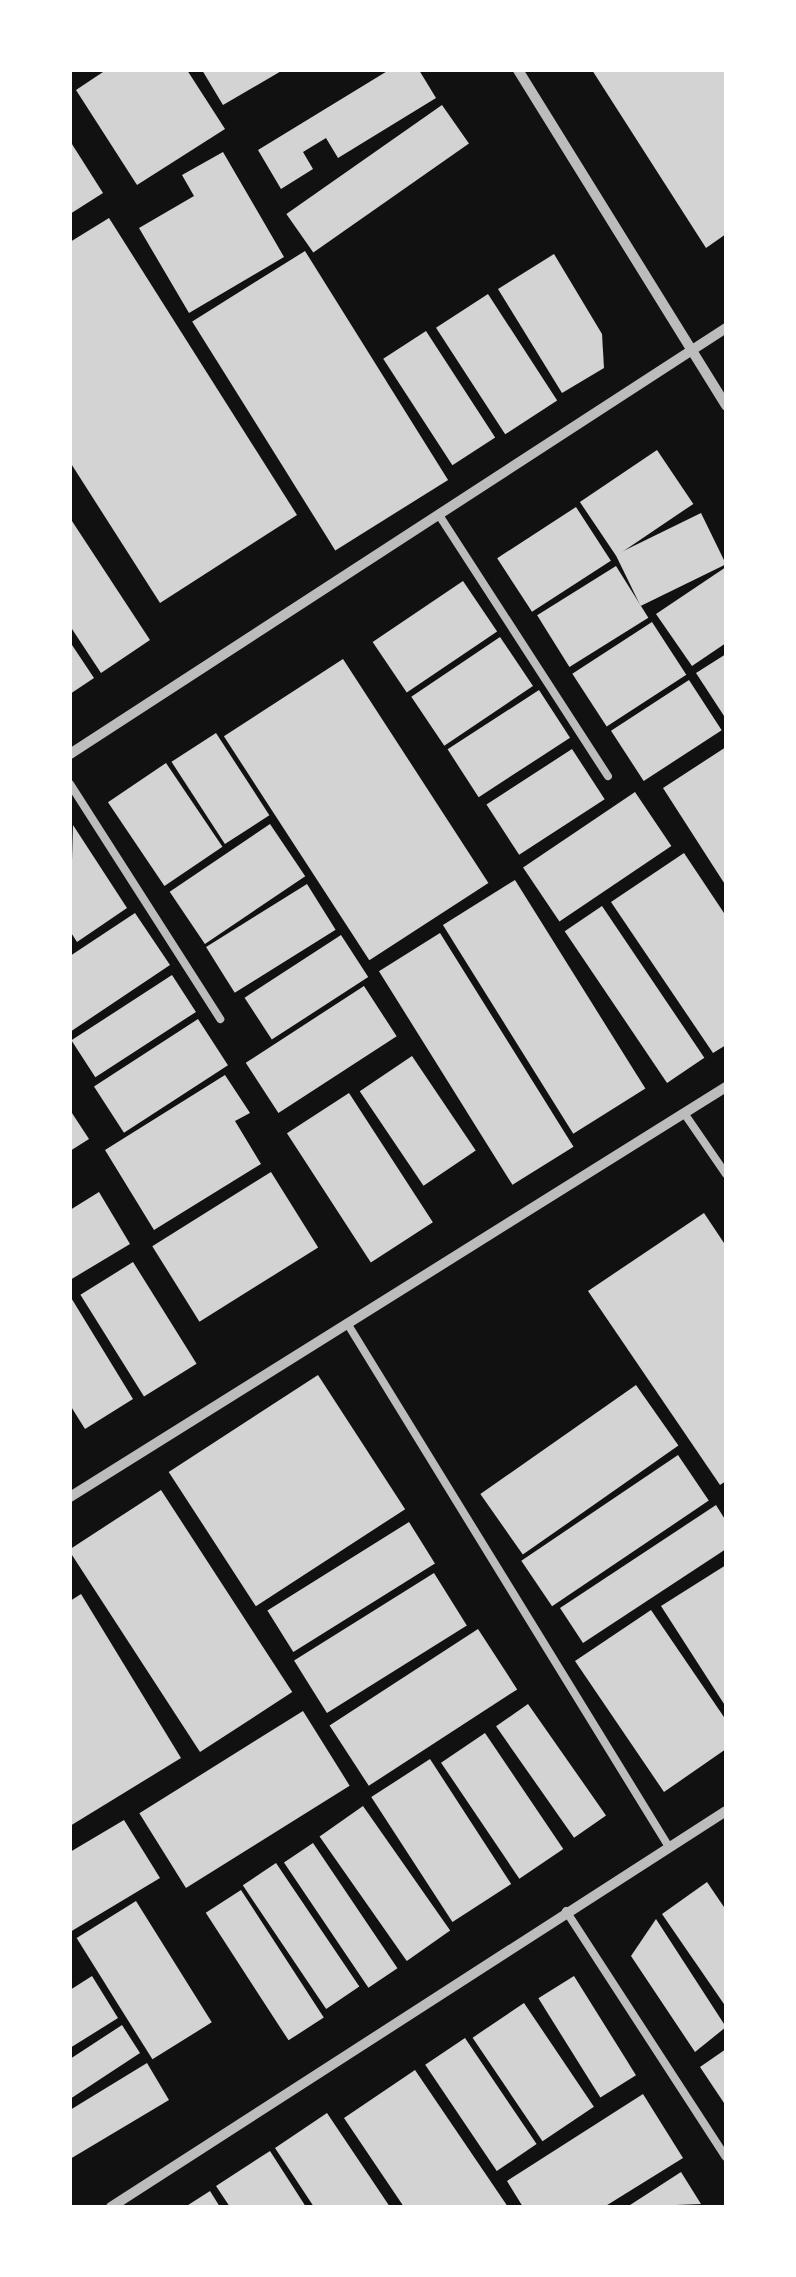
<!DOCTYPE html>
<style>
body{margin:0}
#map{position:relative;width:796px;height:2277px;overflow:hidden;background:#111;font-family:Raleway,sans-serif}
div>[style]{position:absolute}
.building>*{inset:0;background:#d3d3d3;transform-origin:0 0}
.service>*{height:8px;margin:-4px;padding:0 4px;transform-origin:4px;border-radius:4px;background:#bcbcbc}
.minor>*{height:10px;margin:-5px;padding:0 5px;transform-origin:5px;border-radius:5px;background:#bcbcbc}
span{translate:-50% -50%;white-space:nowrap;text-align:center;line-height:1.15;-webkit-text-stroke:8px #fff;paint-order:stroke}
.frame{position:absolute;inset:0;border:72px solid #fff;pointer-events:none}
</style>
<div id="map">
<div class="building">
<div style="clip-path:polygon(106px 70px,187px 70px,225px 129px,137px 185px,76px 90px)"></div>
<div style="clip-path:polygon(202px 70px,283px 70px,223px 105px)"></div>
<div style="clip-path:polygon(389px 70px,419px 70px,436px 98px,338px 158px,326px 138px,303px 152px,313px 169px,281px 189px,258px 150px)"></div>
<div style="clip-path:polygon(592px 70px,726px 70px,726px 234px,706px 248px)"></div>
<div style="left:442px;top:105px;width:47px;height:190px;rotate:55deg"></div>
<div style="clip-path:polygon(70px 141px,103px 193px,70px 214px)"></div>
<div style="clip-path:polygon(223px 152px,284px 257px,189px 313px,139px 228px,194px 196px,182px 175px)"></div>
<div style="clip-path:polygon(109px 218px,297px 515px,160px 603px,70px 462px,70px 242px)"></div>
<div style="left:305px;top:251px;width:270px;height:133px;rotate:58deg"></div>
<div style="clip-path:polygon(554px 254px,602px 334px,604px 368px,562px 393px,498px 289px)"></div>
<div style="left:488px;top:294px;width:127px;height:62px;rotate:57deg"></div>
<div style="left:426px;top:331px;width:127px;height:51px;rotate:57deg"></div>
<div style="left:657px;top:450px;width:65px;height:93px;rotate:56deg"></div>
<div style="left:576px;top:507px;width:64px;height:94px;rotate:57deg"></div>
<div style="left:701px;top:513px;width:57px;height:95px;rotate:64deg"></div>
<div style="clip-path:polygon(70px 518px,150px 640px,101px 673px,70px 626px)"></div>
<div style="left:616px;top:566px;width:61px;height:93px;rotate:58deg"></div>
<div style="clip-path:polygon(726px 567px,726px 643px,692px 666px,656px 614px)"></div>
<div style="left:463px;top:581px;width:61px;height:109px;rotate:56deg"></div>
<div style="left:652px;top:622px;width:63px;height:95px;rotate:57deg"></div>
<div style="left:500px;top:637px;width:59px;height:107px;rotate:56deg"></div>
<div style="clip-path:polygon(70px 642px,94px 678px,70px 694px)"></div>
<div style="clip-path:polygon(726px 654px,726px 719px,696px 673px)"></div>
<div style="left:343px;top:659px;width:267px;height:142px;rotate:57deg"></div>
<div style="left:689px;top:680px;width:60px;height:93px;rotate:57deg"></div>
<div style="left:539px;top:690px;width:57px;height:109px;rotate:57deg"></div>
<div style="left:216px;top:733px;width:98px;height:53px;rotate:57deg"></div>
<div style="clip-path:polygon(726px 747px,726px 886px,663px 788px)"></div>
<div style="left:572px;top:749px;width:60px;height:102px;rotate:57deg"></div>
<div style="left:166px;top:763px;width:101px;height:70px;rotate:56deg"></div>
<div style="left:635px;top:792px;width:65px;height:135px;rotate:56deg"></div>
<div style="left:270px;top:824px;width:63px;height:121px;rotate:56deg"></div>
<div style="clip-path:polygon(73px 825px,127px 908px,77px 942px,70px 931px)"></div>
<div style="clip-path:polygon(684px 853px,726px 916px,726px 1045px,713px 1053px,611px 902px)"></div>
<div style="left:515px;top:880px;width:246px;height:85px;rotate:58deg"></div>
<div style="left:307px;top:884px;width:54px;height:119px;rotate:58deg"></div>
<div style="left:602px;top:906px;width:183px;height:45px;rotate:56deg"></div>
<div style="clip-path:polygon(135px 913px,170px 965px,70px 1032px,70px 956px)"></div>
<div style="left:440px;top:933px;width:252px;height:72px;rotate:58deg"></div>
<div style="left:341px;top:935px;width:50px;height:115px;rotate:57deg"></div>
<div style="left:172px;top:975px;width:44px;height:120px;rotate:57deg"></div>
<div style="left:364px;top:986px;width:60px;height:141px;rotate:57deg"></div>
<div style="left:198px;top:1019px;width:55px;height:124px;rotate:57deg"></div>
<div style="left:412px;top:1056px;width:114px;height:63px;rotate:56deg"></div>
<div style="clip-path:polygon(225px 1075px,250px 1113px,235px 1121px,261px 1164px,154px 1230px,105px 1150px)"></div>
<div style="left:349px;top:1093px;width:154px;height:74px;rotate:57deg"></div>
<div style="clip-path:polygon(70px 1110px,89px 1139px,70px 1151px)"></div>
<div style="left:271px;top:1172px;width:89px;height:140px;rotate:58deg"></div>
<div style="clip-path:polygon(99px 1192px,130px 1244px,70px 1280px,70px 1210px)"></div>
<div style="clip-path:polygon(704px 1213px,726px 1246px,726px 1481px,720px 1485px,588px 1291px)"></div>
<div style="left:133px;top:1262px;width:120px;height:62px;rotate:58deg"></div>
<div style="clip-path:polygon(70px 1296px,133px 1399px,85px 1429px,70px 1405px)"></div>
<div style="left:318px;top:1375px;width:160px;height:178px;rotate:57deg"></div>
<div style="left:636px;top:1385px;width:74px;height:190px;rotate:55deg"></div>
<div style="left:678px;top:1455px;width:55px;height:189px;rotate:56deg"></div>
<div style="left:161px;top:1490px;width:241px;height:110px;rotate:57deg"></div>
<div style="clip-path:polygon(716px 1505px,726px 1521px,726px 1549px,583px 1643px,560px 1608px)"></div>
<div style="left:409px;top:1522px;width:49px;height:167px;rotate:58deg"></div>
<div style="clip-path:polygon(726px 1565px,726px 1707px,661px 1606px)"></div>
<div style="left:434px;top:1573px;width:62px;height:165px;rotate:58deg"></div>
<div style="clip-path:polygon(81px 1594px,181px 1758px,70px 1826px,70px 1601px)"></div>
<div style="clip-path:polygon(651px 1610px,726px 1720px,726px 1749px,664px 1792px,575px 1661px)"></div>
<div style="left:478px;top:1629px;width:72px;height:177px;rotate:57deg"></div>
<div style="left:528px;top:1704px;width:136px;height:39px;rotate:55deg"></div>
<div style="left:303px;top:1711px;width:88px;height:193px;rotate:58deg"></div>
<div style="left:485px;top:1733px;width:140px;height:53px;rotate:56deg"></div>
<div style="left:430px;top:1759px;width:149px;height:70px;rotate:57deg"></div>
<div style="left:363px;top:1806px;width:152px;height:53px;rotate:55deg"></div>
<div style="clip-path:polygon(124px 1820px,160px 1878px,70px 1932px,70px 1852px)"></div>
<div style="left:313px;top:1843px;width:151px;height:35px;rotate:56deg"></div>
<div style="left:276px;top:1863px;width:149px;height:40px;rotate:56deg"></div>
<div style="clip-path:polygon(707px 1882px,726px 1910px,726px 2007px,662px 1914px)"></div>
<div style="left:241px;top:1890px;width:152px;height:42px;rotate:57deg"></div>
<div style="left:136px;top:1901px;width:143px;height:70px;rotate:58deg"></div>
<div style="clip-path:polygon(656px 1919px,726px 2027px,695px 2052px,631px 1956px)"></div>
<div style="clip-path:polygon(92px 1976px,118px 2018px,70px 2048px,70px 1990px)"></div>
<div style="left:574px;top:1976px;width:117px;height:42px;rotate:58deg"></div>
<div style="left:524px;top:2003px;width:125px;height:62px;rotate:56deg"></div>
<div style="clip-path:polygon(122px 2025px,140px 2053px,70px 2099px,70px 2059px)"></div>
<div style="left:465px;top:2038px;width:128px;height:48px;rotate:56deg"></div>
<div style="clip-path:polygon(726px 2049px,726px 2101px,724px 2103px,700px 2067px)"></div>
<div style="clip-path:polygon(147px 2063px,169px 2100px,70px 2159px,70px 2110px)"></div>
<div style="clip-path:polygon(415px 2070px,508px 2207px,404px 2207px,344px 2118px)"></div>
<div style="clip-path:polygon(643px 2094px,683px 2158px,604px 2207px,523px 2207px,507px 2181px)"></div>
<div style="clip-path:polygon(327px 2113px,390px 2207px,314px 2207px,275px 2148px)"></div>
<div style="clip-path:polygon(270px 2151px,306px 2207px,230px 2207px,216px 2186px)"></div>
<div style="clip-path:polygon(681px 2172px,701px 2204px,627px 2207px)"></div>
<div style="clip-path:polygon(210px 2191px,220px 2207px,185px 2207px)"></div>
</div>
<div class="service">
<div style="left:439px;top:515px;width:311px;rotate:57.1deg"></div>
<div style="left:70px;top:784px;width:279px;rotate:57.4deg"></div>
<div style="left:684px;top:1113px;width:74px;rotate:55.5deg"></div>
<div style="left:347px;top:1323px;width:615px;rotate:58.43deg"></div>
<div style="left:566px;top:1911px;width:293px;rotate:57deg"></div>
</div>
<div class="minor">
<div style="left:518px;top:70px;width:395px;rotate:58.2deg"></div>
<div style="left:70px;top:754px;width:782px;rotate:-33deg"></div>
<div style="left:70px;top:1497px;width:774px;rotate:-32.01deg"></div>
<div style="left:111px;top:2207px;width:731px;rotate:-32.78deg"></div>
</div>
<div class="frame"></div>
</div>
